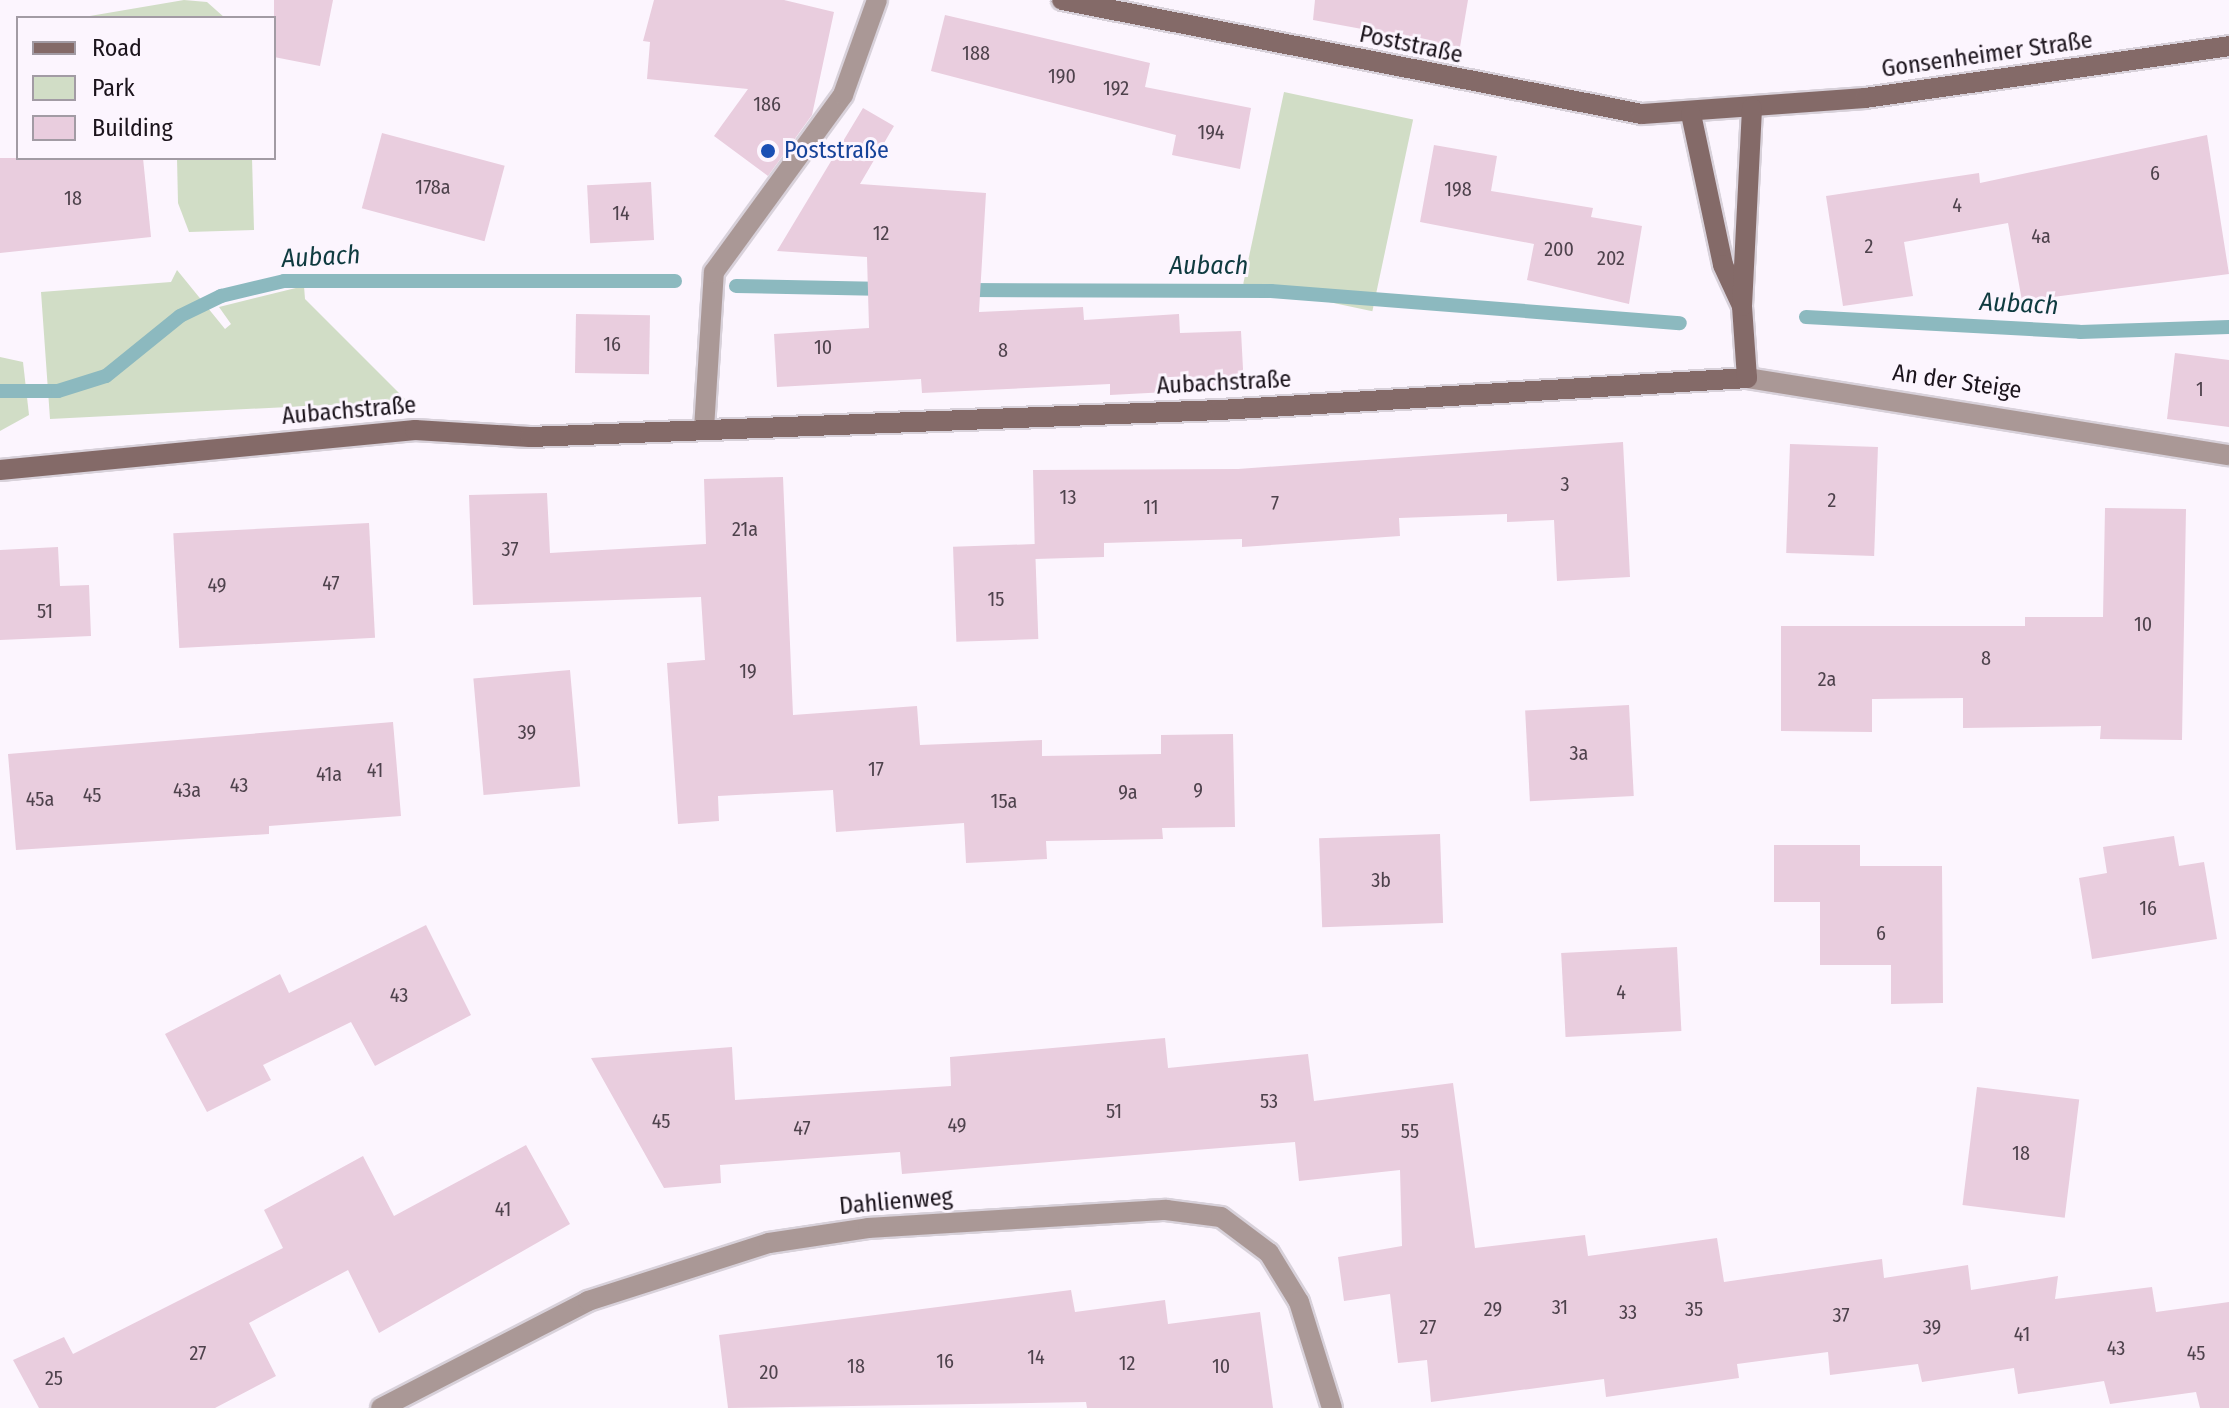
<!DOCTYPE html>
<meta charset="utf-8">
<style>
body{margin:0}
#map{position:relative;width:2229px;height:1408px;overflow:hidden;background:#fcf5fe;font-family:"Fira Sans Condensed",sans-serif}
div>[style]{position:absolute}
.green>*{inset:0;background:#d1ddc6;transform-origin:0 0}
.stream>*{height:14px;margin:-7px;padding:0 7px;transform-origin:7px;border-radius:7px;background:#8cb9bf}
.building>*{inset:0;background:#e9cdde;transform-origin:0 0}
.roads{filter:drop-shadow(2px 0 #d8d1da) drop-shadow(-2px 0 #d8d1da) drop-shadow(0 2px #d8d1da) drop-shadow(0 -2px #d8d1da)}
.street>*{height:20px;margin:-10px;padding:0 10px;transform-origin:10px;border-radius:10px;background:#aa9896}
.secondary>*{height:20px;margin:-10px;padding:0 10px;transform-origin:10px;border-radius:10px;background:#846a68}
.dots>*{width:22px;height:22px;translate:-50% -50%;box-sizing:border-box;border:4px solid #fcf5fe;border-radius:50%}
span{translate:-50% -50%;white-space:nowrap;text-align:center;line-height:1.15;-webkit-text-stroke:6px #fcf5fe;paint-order:stroke}
.number-label{font-size:20px;color:#4e424c}
.number-label span{-webkit-text-stroke-width:0}
.street-label{font-size:24px;color:#1b141c}
.transit-label{font-size:24px;color:#164399}
.left{translate:0 -50%;text-align:left}
.water-label{font-size:26px;color:#0f3b40;font-style:italic}
.legend{position:absolute;left:16px;top:16px;width:260px;height:144px;box-sizing:border-box;background:#fcf5fe;border:2px solid #a29ba4;margin:0;padding:10px 14px;list-style:none;font-size:24px;color:#1b141c}
.legend li{display:flex;align-items:center;gap:16px;height:40px}
.legend b{width:40px;border:2px solid #a29ba4}
</style>
<div id="map">
<div class="green">
<div style="clip-path:polygon(184px 0,207px 2px,225px 18px,78px 18px)"></div>
<div style="left:1284px;top:92px;width:132px;height:196px;rotate:12deg"></div>
<div style="clip-path:polygon(177px 158px,252px 158px,254px 230px,189px 232px,178px 203px)"></div>
<div style="clip-path:polygon(177px 270px,225px 329px,231px 324px,219px 307px,304px 286px,305px 299px,407px 401px,50px 419px,41px 292px,171px 282px)"></div>
<div style="clip-path:polygon(0 357px,23px 362px,29px 415px,0 431px)"></div>
</div>
<div class="stream">
<div style="left:736px;top:286px;width:151px;rotate:1.1deg"></div>
<div style="left:964px;top:290px;width:307px;rotate:0.2deg"></div>
<div style="left:1271px;top:291px;width:410px;rotate:4.5deg"></div>
<div style="left:1806px;top:317px;width:274px;rotate:3.1deg"></div>
<div style="left:2080px;top:332px;width:149px;rotate:-1.9deg"></div>
<div style="left:0;top:391px;width:58px"></div>
<div style="left:58px;top:391px;width:50px;rotate:-17.4deg"></div>
<div style="left:106px;top:376px;width:95px;rotate:-39deg"></div>
<div style="left:180px;top:316px;width:46px;rotate:-26deg"></div>
<div style="left:221px;top:296px;width:65px;rotate:-13.4deg"></div>
<div style="left:284px;top:281px;width:391px"></div>
</div>
<div class="building">
<div style="clip-path:polygon(274px 0,333px 0,320px 66px,274px 57px)"></div>
<div style="clip-path:polygon(654px 0,784px 0,834px 12px,812px 115px,768px 176px,714px 136px,748px 89px,647px 79px,650px 42px,643px 41px)"></div>
<div style="clip-path:polygon(1315px 0,1468px 0,1460px 47px,1313px 20px)"></div>
<div style="clip-path:polygon(945px 15px,1150px 63px,1145px 87px,1251px 108px,1240px 169px,1172px 155px,1176px 135px,931px 71px)"></div>
<div style="clip-path:polygon(863px 108px,894px 126px,860px 184px,986px 193px,979px 312px,1083px 307px,1084px 320px,1179px 314px,1180px 333px,1241px 331px,1244px 388px,1110px 395px,1110px 384px,922px 393px,921px 379px,777px 387px,774px 334px,869px 328px,867px 257px,777px 251px)"></div>
<div style="left:382px;top:133px;width:127px;height:78px;rotate:15deg"></div>
<div style="clip-path:polygon(2207px 135px,2229px 274px,2022px 301px,2008px 223px,1904px 242px,1913px 296px,1843px 306px,1826px 196px,1979px 173px,1980px 183px)"></div>
<div style="clip-path:polygon(1434px 145px,1497px 156px,1491px 191px,1593px 208px,1591px 217px,1642px 226px,1629px 304px,1527px 280px,1534px 244px,1420px 222px)"></div>
<div style="clip-path:polygon(0 158px,143px 158px,151px 237px,0 253px)"></div>
<div style="left:651px;top:182px;width:58px;height:64px;rotate:87deg"></div>
<div style="left:576px;top:314px;width:74px;height:59px;rotate:1deg"></div>
<div style="clip-path:polygon(2175px 353px,2229px 360px,2229px 427px,2167px 419px)"></div>
<div style="clip-path:polygon(1623px 442px,1630px 577px,1557px 581px,1554px 520px,1507px 522px,1507px 514px,1399px 518px,1400px 536px,1242px 547px,1242px 539px,1104px 543px,1104px 557px,1035px 559px,1033px 470px,1238px 469px)"></div>
<div style="left:1790px;top:444px;width:88px;height:109px;rotate:2deg"></div>
<div style="clip-path:polygon(783px 477px,793px 715px,917px 706px,920px 745px,1042px 740px,1042px 756px,1161px 754px,1161px 735px,1233px 734px,1235px 827px,1162px 828px,1163px 839px,1046px 841px,1047px 859px,966px 863px,964px 823px,836px 832px,833px 790px,718px 796px,719px 821px,678px 824px,667px 663px,705px 660px,701px 597px,473px 605px,469px 495px,547px 493px,550px 553px,706px 544px,704px 479px)"></div>
<div style="clip-path:polygon(2105px 508px,2186px 509px,2182px 740px,2100px 739px,2101px 726px,1963px 728px,1963px 698px,1872px 699px,1872px 732px,1781px 731px,1781px 626px,2025px 626px,2025px 617px,2103px 617px)"></div>
<div style="left:369px;top:523px;width:115px;height:196px;rotate:87deg"></div>
<div style="left:1035px;top:544px;width:95px;height:82px;rotate:88deg"></div>
<div style="clip-path:polygon(58px 547px,60px 586px,89px 585px,91px 636px,0 640px,0 550px)"></div>
<div style="left:570px;top:670px;width:117px;height:97px;rotate:85deg"></div>
<div style="left:1629px;top:705px;width:91px;height:104px;rotate:87deg"></div>
<div style="clip-path:polygon(393px 722px,401px 816px,269px 826px,269px 834px,16px 850px,8px 754px)"></div>
<div style="left:1440px;top:834px;width:89px;height:121px;rotate:88deg"></div>
<div style="clip-path:polygon(2174px 836px,2179px 866px,2204px 862px,2217px 939px,2092px 959px,2079px 878px,2107px 873px,2103px 847px)"></div>
<div style="clip-path:polygon(1774px 845px,1860px 845px,1860px 866px,1942px 866px,1943px 1003px,1891px 1004px,1891px 965px,1820px 965px,1820px 902px,1774px 902px)"></div>
<div style="clip-path:polygon(426px 925px,471px 1015px,375px 1066px,351px 1022px,263px 1065px,271px 1080px,207px 1112px,165px 1034px,280px 974px,289px 993px)"></div>
<div style="left:1677px;top:947px;width:84px;height:116px;rotate:87deg"></div>
<div style="clip-path:polygon(1165px 1038px,1168px 1068px,1308px 1054px,1314px 1101px,1453px 1083px,1475px 1248px,1585px 1235px,1588px 1256px,1717px 1238px,1724px 1282px,1882px 1259px,1884px 1278px,1968px 1265px,1971px 1290px,2058px 1276px,2055px 1299px,2152px 1287px,2156px 1312px,2229px 1302px,2229px 1408px,2200px 1408px,2196px 1392px,2110px 1404px,2104px 1381px,2018px 1394px,2014px 1368px,1922px 1382px,1918px 1364px,1830px 1375px,1828px 1352px,1737px 1364px,1739px 1378px,1606px 1397px,1604px 1379px,1431px 1402px,1427px 1360px,1398px 1363px,1390px 1294px,1344px 1301px,1338px 1257px,1402px 1246px,1400px 1170px,1299px 1181px,1295px 1142px,902px 1174px,900px 1152px,720px 1165px,721px 1183px,664px 1188px,591px 1058px,732px 1047px,735px 1100px,951px 1086px,950px 1057px)"></div>
<div style="left:1977px;top:1087px;width:103px;height:119px;rotate:7deg"></div>
<div style="clip-path:polygon(526px 1145px,570px 1224px,379px 1333px,348px 1270px,249px 1323px,276px 1376px,215px 1408px,39px 1408px,13px 1360px,64px 1337px,73px 1354px,283px 1248px,264px 1210px,363px 1156px,394px 1216px)"></div>
<div style="clip-path:polygon(1071px 1290px,1075px 1312px,1165px 1300px,1168px 1324px,1260px 1312px,1273px 1408px,1087px 1408px,1086px 1402px,728px 1408px,719px 1335px)"></div>
</div>
<div class="roads">
<div class="street">
<div style="left:1747px;top:378px;width:488px;rotate:9.1deg"></div>
<div style="left:704px;top:429px;width:157px;rotate:-86.4deg"></div>
<div style="left:714px;top:272px;width:219px;rotate:-53.9deg"></div>
<div style="left:843px;top:95px;width:101px;rotate:-70.3deg"></div>
<div style="left:381px;top:1408px;width:233px;rotate:-27.3deg"></div>
<div style="left:588px;top:1301px;width:190px;rotate:-17.8deg"></div>
<div style="left:769px;top:1243px;width:100px;rotate:-8.6deg"></div>
<div style="left:868px;top:1228px;width:299px;rotate:-3.5deg"></div>
<div style="left:1166px;top:1210px;width:55px;rotate:7.3deg"></div>
<div style="left:1221px;top:1217px;width:60px;rotate:36.9deg"></div>
<div style="left:1269px;top:1253px;width:57px;rotate:58.5deg"></div>
<div style="left:1299px;top:1302px;width:111px;rotate:72.7deg"></div>
</div>
<div class="secondary">
<div style="left:1062px;top:0;width:591px;rotate:11.12deg"></div>
<div style="left:1642px;top:114px;width:224px;rotate:-4.1deg"></div>
<div style="left:1865px;top:98px;width:368px;rotate:-8.1deg"></div>
<div style="left:1691px;top:114px;width:154px;rotate:78deg"></div>
<div style="left:1723px;top:265px;width:45px;rotate:65.1deg"></div>
<div style="left:0;top:470px;width:417px;rotate:-5.5deg"></div>
<div style="left:415px;top:430px;width:115px;rotate:3.5deg"></div>
<div style="left:530px;top:437px;width:691px;rotate:-2.24deg"></div>
<div style="left:1220px;top:410px;width:528px;rotate:-3.47deg"></div>
<div style="left:1747px;top:378px;width:72px;rotate:-94deg"></div>
<div style="left:1742px;top:306px;width:198px;rotate:-87.1deg"></div>
</div>
</div>
<div class="dots">
<div style="left:768px;top:151px;background:#1a4fb4"></div>
</div>
<div class="number-label">
<span style="left:976px;top:53px">188</span>
<span style="left:1062px;top:76px">190</span>
<span style="left:1116px;top:88px">192</span>
<span style="left:767px;top:104px">186</span>
<span style="left:1211px;top:132px">194</span>
<span style="left:2155px;top:173px">6</span>
<span style="left:433px;top:187px">178a</span>
<span style="left:1458px;top:189px">198</span>
<span style="left:73px;top:198px">18</span>
<span style="left:1957px;top:205px">4</span>
<span style="left:621px;top:213px">14</span>
<span style="left:881px;top:233px">12</span>
<span style="left:2041px;top:236px">4a</span>
<span style="left:1869px;top:246px">2</span>
<span style="left:1559px;top:249px">200</span>
<span style="left:1611px;top:258px">202</span>
<span style="left:612px;top:344px">16</span>
<span style="left:823px;top:347px">10</span>
<span style="left:1003px;top:350px">8</span>
<span style="left:2200px;top:389px">1</span>
<span style="left:1565px;top:484px">3</span>
<span style="left:1068px;top:497px">13</span>
<span style="left:1832px;top:500px">2</span>
<span style="left:1275px;top:503px">7</span>
<span style="left:1151px;top:507px">11</span>
<span style="left:745px;top:529px">21a</span>
<span style="left:510px;top:549px">37</span>
<span style="left:331px;top:583px">47</span>
<span style="left:217px;top:585px">49</span>
<span style="left:996px;top:599px">15</span>
<span style="left:45px;top:611px">51</span>
<span style="left:2143px;top:624px">10</span>
<span style="left:1986px;top:658px">8</span>
<span style="left:748px;top:671px">19</span>
<span style="left:1827px;top:679px">2a</span>
<span style="left:527px;top:732px">39</span>
<span style="left:1579px;top:753px">3a</span>
<span style="left:876px;top:769px">17</span>
<span style="left:375px;top:770px">41</span>
<span style="left:329px;top:774px">41a</span>
<span style="left:239px;top:785px">43</span>
<span style="left:187px;top:790px">43a</span>
<span style="left:1198px;top:790px">9</span>
<span style="left:1128px;top:792px">9a</span>
<span style="left:92px;top:795px">45</span>
<span style="left:40px;top:799px">45a</span>
<span style="left:1004px;top:801px">15a</span>
<span style="left:1381px;top:880px">3b</span>
<span style="left:2148px;top:908px">16</span>
<span style="left:1881px;top:933px">6</span>
<span style="left:1621px;top:992px">4</span>
<span style="left:399px;top:995px">43</span>
<span style="left:1269px;top:1101px">53</span>
<span style="left:1114px;top:1111px">51</span>
<span style="left:661px;top:1121px">45</span>
<span style="left:957px;top:1125px">49</span>
<span style="left:802px;top:1128px">47</span>
<span style="left:1410px;top:1131px">55</span>
<span style="left:2021px;top:1153px">18</span>
<span style="left:503px;top:1209px">41</span>
<span style="left:1560px;top:1307px">31</span>
<span style="left:1493px;top:1309px">29</span>
<span style="left:1694px;top:1309px">35</span>
<span style="left:1628px;top:1312px">33</span>
<span style="left:1841px;top:1315px">37</span>
<span style="left:1428px;top:1327px">27</span>
<span style="left:1932px;top:1327px">39</span>
<span style="left:2022px;top:1334px">41</span>
<span style="left:2116px;top:1348px">43</span>
<span style="left:198px;top:1353px">27</span>
<span style="left:2196px;top:1353px">45</span>
<span style="left:1036px;top:1357px">14</span>
<span style="left:945px;top:1361px">16</span>
<span style="left:1127px;top:1363px">12</span>
<span style="left:856px;top:1366px">18</span>
<span style="left:1221px;top:1366px">10</span>
<span style="left:769px;top:1372px">20</span>
<span style="left:54px;top:1378px">25</span>
</div>
<div class="street-label">
<span style="left:1411px;top:45px;rotate:12deg">Poststraße</span>
<span style="left:1987px;top:55px;rotate:-8deg">Gonsenheimer Straße</span>
<span style="left:1957px;top:382px;rotate:8deg">An der Steige</span>
<span style="left:1224px;top:383px;rotate:-3deg">Aubachstraße</span>
<span style="left:349px;top:411px;rotate:-5deg">Aubachstraße</span>
<span style="left:896px;top:1202px;rotate:-5deg">Dahlienweg</span>
</div>
<div class="transit-label">
<span class="left" style="left:784px;top:151px">Poststraße</span>
</div>
<div class="water-label">
<span style="left:321px;top:257px;rotate:-3deg">Aubach</span>
<span style="left:1209px;top:266px">Aubach</span>
<span style="left:2019px;top:304px;rotate:3deg">Aubach</span>
</div>
<ul class="legend">
<li><b style="height:10px;background:#846a68"></b>Road</li>
<li><b style="height:22px;background:#d1ddc6"></b>Park</li>
<li><b style="height:22px;background:#e9cdde"></b>Building</li>
</ul>
</div>
